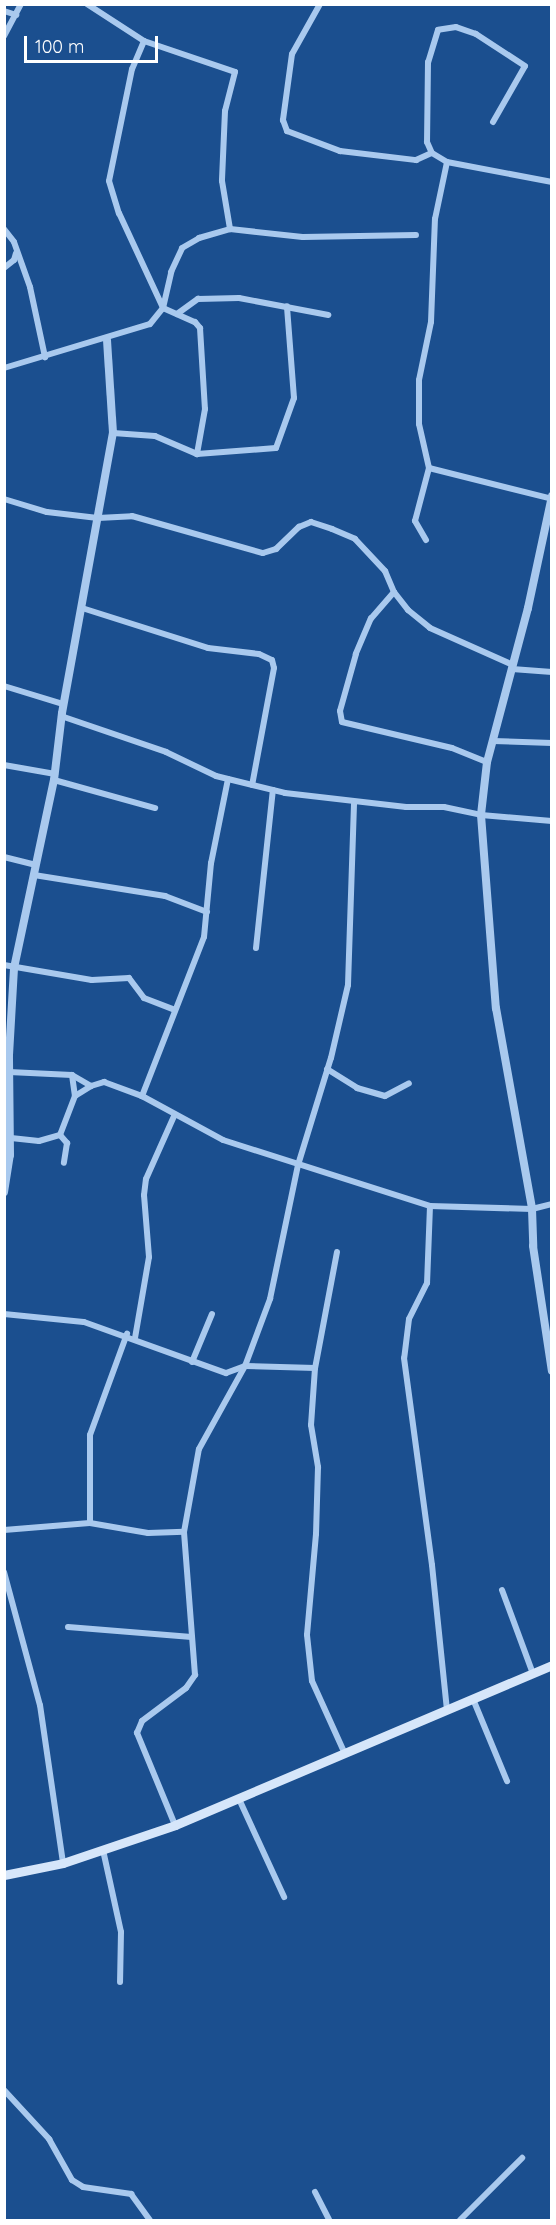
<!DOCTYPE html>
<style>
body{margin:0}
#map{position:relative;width:556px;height:2225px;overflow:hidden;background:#1b4f8f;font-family:Quicksand,sans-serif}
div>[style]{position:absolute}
.minor>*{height:6px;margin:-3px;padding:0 3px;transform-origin:3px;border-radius:3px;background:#a9c9ee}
.tertiary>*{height:8px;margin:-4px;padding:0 4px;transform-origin:4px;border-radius:4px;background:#a9c9ee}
.secondary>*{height:9px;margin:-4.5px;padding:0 4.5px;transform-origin:4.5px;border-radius:4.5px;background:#d6e6fa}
span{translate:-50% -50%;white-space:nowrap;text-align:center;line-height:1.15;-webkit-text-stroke:4.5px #1b4f8f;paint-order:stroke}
.frame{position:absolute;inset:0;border:6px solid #fff;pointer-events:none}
.scale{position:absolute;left:24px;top:36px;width:134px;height:27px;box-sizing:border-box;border:3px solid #fff;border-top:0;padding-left:8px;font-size:18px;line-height:21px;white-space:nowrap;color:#fff;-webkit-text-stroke:4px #1b4f8f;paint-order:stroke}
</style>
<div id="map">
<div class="minor">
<div style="left:87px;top:4px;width:68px;rotate:33deg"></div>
<div style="left:144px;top:41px;width:96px;rotate:18.8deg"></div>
<div style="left:235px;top:72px;width:40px;rotate:104.4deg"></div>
<div style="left:225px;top:111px;width:70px;rotate:92.5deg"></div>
<div style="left:222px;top:181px;width:49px;rotate:80.5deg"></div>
<div style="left:320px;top:4px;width:57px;rotate:119.2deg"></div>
<div style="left:292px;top:54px;width:67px;rotate:97.8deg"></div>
<div style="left:283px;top:120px;width:12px;rotate:70deg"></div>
<div style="left:287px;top:131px;width:57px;rotate:20.7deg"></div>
<div style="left:340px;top:151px;width:77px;rotate:6.8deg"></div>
<div style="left:416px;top:160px;width:17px;rotate:-24deg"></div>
<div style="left:4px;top:11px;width:13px;rotate:18deg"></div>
<div style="left:4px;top:36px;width:36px;rotate:-62deg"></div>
<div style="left:144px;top:41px;width:30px;rotate:113deg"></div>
<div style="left:132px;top:69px;width:114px;rotate:101.6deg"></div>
<div style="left:109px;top:181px;width:34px;rotate:73deg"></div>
<div style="left:119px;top:213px;width:105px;rotate:65.1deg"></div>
<div style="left:163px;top:308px;width:37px;rotate:-77deg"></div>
<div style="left:171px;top:272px;width:26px;rotate:-65deg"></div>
<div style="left:182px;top:248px;width:20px;rotate:-30deg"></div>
<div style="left:199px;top:238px;width:32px;rotate:-16deg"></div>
<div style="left:230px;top:229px;width:73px;rotate:6.3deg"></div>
<div style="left:303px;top:237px;width:113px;rotate:-1deg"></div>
<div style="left:493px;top:122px;width:64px;rotate:-60.3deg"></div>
<div style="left:525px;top:66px;width:59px;rotate:-146.9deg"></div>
<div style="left:476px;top:34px;width:21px;rotate:-161deg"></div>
<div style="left:456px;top:27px;width:18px;rotate:171deg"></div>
<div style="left:438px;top:30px;width:34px;rotate:107deg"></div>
<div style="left:428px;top:62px;width:80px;rotate:90.7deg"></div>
<div style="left:427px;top:142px;width:12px;rotate:66deg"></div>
<div style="left:432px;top:153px;width:17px;rotate:31deg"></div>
<div style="left:447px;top:162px;width:107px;rotate:10.8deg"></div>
<div style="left:4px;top:229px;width:16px;rotate:52deg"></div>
<div style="left:14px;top:242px;width:48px;rotate:70.4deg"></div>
<div style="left:30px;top:287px;width:72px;rotate:77.9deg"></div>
<div style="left:4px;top:268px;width:13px;rotate:-39deg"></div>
<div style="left:14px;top:260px;width:7px;rotate:-74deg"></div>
<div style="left:177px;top:314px;width:26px;rotate:-36deg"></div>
<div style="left:198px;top:299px;width:41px;rotate:-1.4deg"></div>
<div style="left:239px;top:298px;width:91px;rotate:10.8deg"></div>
<div style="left:4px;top:368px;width:152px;rotate:-16.8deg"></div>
<div style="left:150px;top:324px;width:21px;rotate:-51deg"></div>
<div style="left:163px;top:308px;width:35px;rotate:24deg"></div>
<div style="left:195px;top:322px;width:8px;rotate:50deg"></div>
<div style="left:200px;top:328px;width:81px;rotate:86.5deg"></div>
<div style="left:205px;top:409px;width:46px;rotate:100.1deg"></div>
<div style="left:113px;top:433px;width:42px;rotate:4.1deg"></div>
<div style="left:155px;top:436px;width:46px;rotate:23.2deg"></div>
<div style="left:197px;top:454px;width:79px;rotate:-4.3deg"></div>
<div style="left:276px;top:448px;width:53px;rotate:-70.2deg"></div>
<div style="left:294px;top:398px;width:92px;rotate:-94.4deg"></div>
<div style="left:429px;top:468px;width:127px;rotate:14.1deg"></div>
<div style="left:4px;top:499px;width:45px;rotate:16.8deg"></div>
<div style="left:47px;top:512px;width:51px;rotate:6.7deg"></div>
<div style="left:98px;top:518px;width:34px;rotate:-3deg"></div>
<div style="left:132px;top:516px;width:136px;rotate:15.8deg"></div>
<div style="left:263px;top:553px;width:14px;rotate:-17deg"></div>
<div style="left:276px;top:549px;width:32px;rotate:-44deg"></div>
<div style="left:299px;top:527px;width:13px;rotate:-23deg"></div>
<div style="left:311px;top:522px;width:22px;rotate:18deg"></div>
<div style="left:332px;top:529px;width:25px;rotate:23deg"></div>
<div style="left:355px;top:539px;width:44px;rotate:46.8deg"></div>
<div style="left:385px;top:571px;width:23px;rotate:67deg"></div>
<div style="left:394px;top:592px;width:23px;rotate:52deg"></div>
<div style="left:408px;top:610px;width:28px;rotate:39deg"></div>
<div style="left:430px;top:628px;width:91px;rotate:24deg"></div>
<div style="left:426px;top:540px;width:22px;rotate:-120deg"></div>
<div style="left:415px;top:521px;width:55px;rotate:-75.2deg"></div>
<div style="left:429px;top:468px;width:45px;rotate:-102.8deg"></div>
<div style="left:419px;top:424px;width:44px;rotate:-90deg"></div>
<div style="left:419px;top:380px;width:59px;rotate:-78.3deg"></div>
<div style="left:431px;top:322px;width:103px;rotate:-87.8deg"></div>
<div style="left:435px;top:219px;width:58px;rotate:-78.1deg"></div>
<div style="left:394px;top:592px;width:35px;rotate:131deg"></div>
<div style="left:371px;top:618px;width:39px;rotate:113deg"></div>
<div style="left:356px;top:654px;width:59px;rotate:105.7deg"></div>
<div style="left:340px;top:711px;width:11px;rotate:80deg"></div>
<div style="left:342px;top:722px;width:113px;rotate:13.3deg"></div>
<div style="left:452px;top:748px;width:38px;rotate:22deg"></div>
<div style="left:82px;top:608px;width:132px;rotate:17.6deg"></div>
<div style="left:208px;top:648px;width:51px;rotate:6.7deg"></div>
<div style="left:259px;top:654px;width:14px;rotate:25deg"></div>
<div style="left:272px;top:660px;width:8px;rotate:76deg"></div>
<div style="left:274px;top:668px;width:119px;rotate:100.6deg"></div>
<div style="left:512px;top:669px;width:40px;rotate:4.3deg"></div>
<div style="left:4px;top:686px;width:62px;rotate:17deg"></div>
<div style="left:61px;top:716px;width:111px;rotate:18.9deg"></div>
<div style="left:166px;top:752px;width:55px;rotate:25.6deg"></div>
<div style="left:216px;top:776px;width:71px;rotate:13.8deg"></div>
<div style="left:285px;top:793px;width:122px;rotate:6.6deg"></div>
<div style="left:406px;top:807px;width:38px"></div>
<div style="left:444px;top:807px;width:38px;rotate:12deg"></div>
<div style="left:481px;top:815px;width:71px;rotate:4.8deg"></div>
<div style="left:493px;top:741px;width:59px;rotate:1.9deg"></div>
<div style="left:4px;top:765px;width:52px;rotate:10deg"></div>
<div style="left:228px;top:779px;width:86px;rotate:101.4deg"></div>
<div style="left:211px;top:863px;width:74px;rotate:95.4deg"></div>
<div style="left:204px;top:937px;width:171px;rotate:111.3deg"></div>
<div style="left:142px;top:1096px;width:92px;rotate:28.5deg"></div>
<div style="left:223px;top:1140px;width:217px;rotate:17.7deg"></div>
<div style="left:430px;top:1206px;width:102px;rotate:1.7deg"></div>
<div style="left:532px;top:1209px;width:21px;rotate:-14deg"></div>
<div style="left:54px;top:780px;width:105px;rotate:15.5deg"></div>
<div style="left:4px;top:857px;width:32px;rotate:14deg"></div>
<div style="left:34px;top:875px;width:133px;rotate:9.1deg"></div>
<div style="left:165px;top:896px;width:45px;rotate:20.9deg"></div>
<div style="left:256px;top:948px;width:159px;rotate:-83.9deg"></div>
<div style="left:4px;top:965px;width:89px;rotate:9.7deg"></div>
<div style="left:92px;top:980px;width:37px;rotate:-3deg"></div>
<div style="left:129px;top:978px;width:25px;rotate:53deg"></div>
<div style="left:144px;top:998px;width:33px;rotate:21deg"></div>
<div style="left:327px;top:1069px;width:36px;rotate:32deg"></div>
<div style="left:357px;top:1088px;width:29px;rotate:16deg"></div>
<div style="left:385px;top:1096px;width:27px;rotate:-28deg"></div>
<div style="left:9px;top:1072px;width:63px;rotate:2.7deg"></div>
<div style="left:72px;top:1075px;width:22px;rotate:30deg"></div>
<div style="left:72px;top:1075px;width:21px;rotate:82deg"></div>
<div style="left:60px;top:1135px;width:11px;rotate:49deg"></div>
<div style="left:67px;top:1143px;width:20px;rotate:99deg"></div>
<div style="left:11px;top:1138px;width:28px;rotate:6deg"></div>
<div style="left:39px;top:1141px;width:22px;rotate:-16deg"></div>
<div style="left:60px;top:1135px;width:42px;rotate:-69deg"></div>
<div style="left:75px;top:1096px;width:19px;rotate:-32deg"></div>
<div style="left:91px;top:1086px;width:14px;rotate:-17deg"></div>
<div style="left:104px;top:1082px;width:40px;rotate:20.2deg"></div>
<div style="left:430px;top:1206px;width:77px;rotate:92.2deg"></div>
<div style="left:427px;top:1283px;width:40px;rotate:116.6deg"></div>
<div style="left:409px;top:1319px;width:39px;rotate:97deg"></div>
<div style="left:404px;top:1358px;width:209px;rotate:82.3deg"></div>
<div style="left:432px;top:1565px;width:146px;rotate:84.1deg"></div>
<div style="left:337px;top:1252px;width:118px;rotate:100.7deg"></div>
<div style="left:315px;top:1368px;width:57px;rotate:94deg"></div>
<div style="left:311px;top:1425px;width:43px;rotate:80.5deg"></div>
<div style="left:318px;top:1467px;width:67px;rotate:91.7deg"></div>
<div style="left:316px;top:1534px;width:101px;rotate:95.1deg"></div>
<div style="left:307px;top:1635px;width:46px;rotate:83.8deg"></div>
<div style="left:312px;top:1681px;width:78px;rotate:65.7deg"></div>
<div style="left:4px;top:1314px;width:80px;rotate:5.7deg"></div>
<div style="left:84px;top:1322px;width:151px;rotate:19.8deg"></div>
<div style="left:226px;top:1373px;width:20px;rotate:-20deg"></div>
<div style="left:245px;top:1366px;width:70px;rotate:1.6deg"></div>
<div style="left:135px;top:1338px;width:82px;rotate:-80.2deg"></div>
<div style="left:149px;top:1257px;width:62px;rotate:-94.6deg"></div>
<div style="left:144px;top:1195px;width:16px;rotate:-83deg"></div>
<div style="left:146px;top:1179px;width:69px;rotate:-66deg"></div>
<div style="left:192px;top:1362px;width:52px;rotate:-67.4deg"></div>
<div style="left:90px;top:1523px;width:88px;rotate:-90deg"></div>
<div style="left:90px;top:1435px;width:108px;rotate:-69.9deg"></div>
<div style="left:4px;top:1530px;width:86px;rotate:-4.7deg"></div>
<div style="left:90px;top:1523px;width:59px;rotate:9.8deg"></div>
<div style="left:148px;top:1533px;width:36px;rotate:-2deg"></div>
<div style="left:4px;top:1572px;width:138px;rotate:74.9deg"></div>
<div style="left:40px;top:1705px;width:160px;rotate:81.7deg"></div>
<div style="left:502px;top:1590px;width:90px;rotate:69.7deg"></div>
<div style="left:68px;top:1627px;width:124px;rotate:4.6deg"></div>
<div style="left:473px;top:1699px;width:89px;rotate:67.5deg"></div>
<div style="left:239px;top:1799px;width:108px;rotate:65.3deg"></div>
<div style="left:175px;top:1825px;width:100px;rotate:-112.4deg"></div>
<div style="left:137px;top:1733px;width:13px;rotate:-67deg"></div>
<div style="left:142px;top:1721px;width:55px;rotate:-36.9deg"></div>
<div style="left:186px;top:1688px;width:16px;rotate:-55deg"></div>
<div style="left:195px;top:1675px;width:143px;rotate:-94.4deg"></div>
<div style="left:184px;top:1532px;width:84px;rotate:-79.8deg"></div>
<div style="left:199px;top:1449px;width:95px;rotate:-61deg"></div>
<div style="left:245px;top:1366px;width:72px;rotate:-69.5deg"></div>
<div style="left:270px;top:1299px;width:137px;rotate:-78.2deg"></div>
<div style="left:298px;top:1165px;width:112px;rotate:-72.9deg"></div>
<div style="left:331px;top:1058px;width:75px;rotate:-76.9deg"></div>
<div style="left:348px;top:985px;width:183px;rotate:-88.1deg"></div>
<div style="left:103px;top:1850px;width:84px;rotate:77.6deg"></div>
<div style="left:121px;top:1932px;width:50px;rotate:91.1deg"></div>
<div style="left:4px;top:2090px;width:67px;rotate:47.4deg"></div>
<div style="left:49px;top:2139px;width:47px;rotate:60.7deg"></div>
<div style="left:72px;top:2180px;width:13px;rotate:32deg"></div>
<div style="left:83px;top:2187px;width:49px;rotate:8.3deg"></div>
<div style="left:131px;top:2194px;width:32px;rotate:54deg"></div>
<div style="left:315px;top:2192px;width:31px;rotate:63deg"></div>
<div style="left:460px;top:2220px;width:88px;rotate:-45deg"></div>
</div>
<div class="tertiary">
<div style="left:552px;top:496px;width:115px;rotate:102.1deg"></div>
<div style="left:528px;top:608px;width:159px;rotate:104.9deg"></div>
<div style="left:487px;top:762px;width:53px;rotate:96.5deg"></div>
<div style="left:481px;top:815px;width:194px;rotate:85.6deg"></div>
<div style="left:496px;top:1008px;width:204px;rotate:79.8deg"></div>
<div style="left:532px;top:1209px;width:37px;rotate:88deg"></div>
<div style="left:533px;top:1246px;width:126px;rotate:81.4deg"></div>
<div style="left:4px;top:1192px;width:37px;rotate:-81deg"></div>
<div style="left:10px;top:1155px;width:100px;rotate:-90.6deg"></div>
<div style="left:9px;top:1055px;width:87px;rotate:-86.7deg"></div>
<div style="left:14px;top:968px;width:192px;rotate:-78deg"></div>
<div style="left:54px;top:780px;width:67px;rotate:-83.2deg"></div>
<div style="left:62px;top:713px;width:285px;rotate:-79.7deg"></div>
<div style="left:113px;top:433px;width:93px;rotate:-93.7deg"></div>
</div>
<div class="secondary">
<div style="left:4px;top:1875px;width:60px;rotate:-11.5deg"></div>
<div style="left:63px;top:1863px;width:118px;rotate:-18.7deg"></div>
<div style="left:175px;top:1825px;width:410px;rotate:-23deg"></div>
</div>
<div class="frame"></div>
<div class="scale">100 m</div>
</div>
